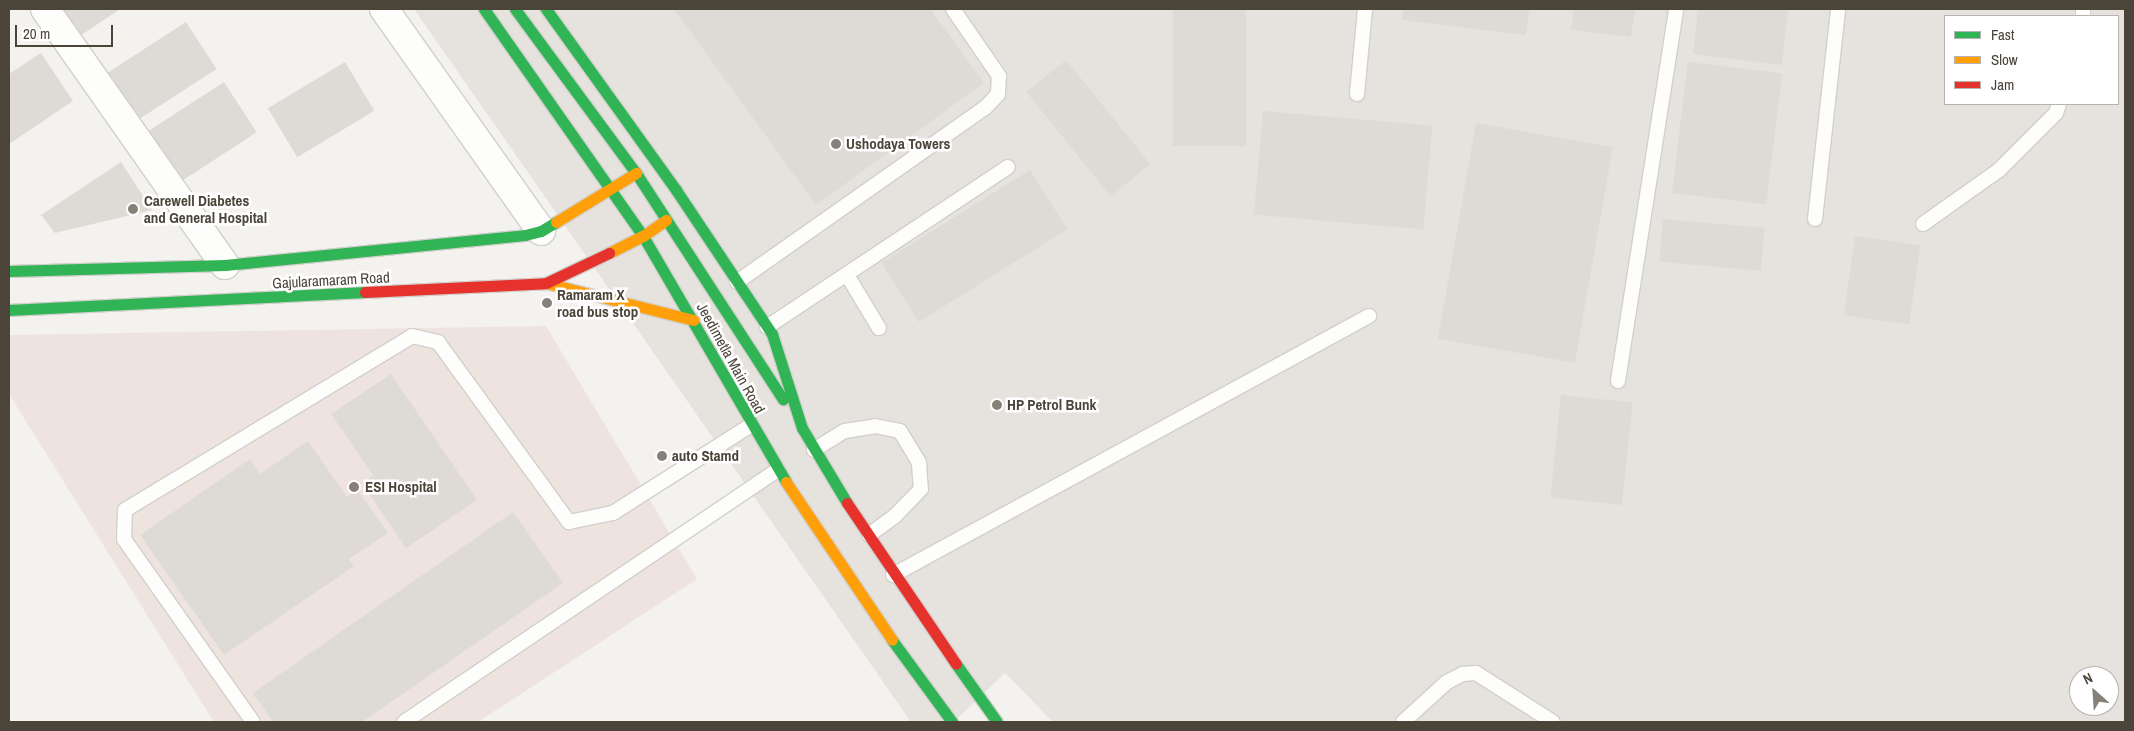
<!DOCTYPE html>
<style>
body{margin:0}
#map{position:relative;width:2134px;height:731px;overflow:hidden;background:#f4f2ee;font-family:"Archivo Narrow",sans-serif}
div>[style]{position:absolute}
.industrial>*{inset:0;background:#e6e2de}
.medical>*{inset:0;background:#eee3df}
.building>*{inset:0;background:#dedbd6;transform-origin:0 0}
.roads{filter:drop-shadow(1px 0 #d2d0cb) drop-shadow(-1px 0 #d2d0cb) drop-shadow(0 1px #d2d0cb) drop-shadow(0 -1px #d2d0cb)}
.lane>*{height:14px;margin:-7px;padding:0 7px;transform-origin:7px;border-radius:7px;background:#fdfdfc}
.street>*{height:28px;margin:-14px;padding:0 14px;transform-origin:14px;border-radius:14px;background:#fdfdfc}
.fast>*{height:11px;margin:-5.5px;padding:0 5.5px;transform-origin:5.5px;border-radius:5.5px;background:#30b455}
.slow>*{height:11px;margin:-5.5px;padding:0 5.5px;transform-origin:5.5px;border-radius:5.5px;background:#ff9f0a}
.jam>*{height:11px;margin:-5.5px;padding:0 5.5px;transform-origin:5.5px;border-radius:5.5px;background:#e5322d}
.dots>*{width:14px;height:14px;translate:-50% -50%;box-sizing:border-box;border:2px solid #fff;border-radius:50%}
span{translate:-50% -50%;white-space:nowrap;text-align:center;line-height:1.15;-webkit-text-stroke:5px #fff;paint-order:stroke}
.poi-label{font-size:15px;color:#4b4439;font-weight:700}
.left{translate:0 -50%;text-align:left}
.street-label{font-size:15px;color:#4b4439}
.frame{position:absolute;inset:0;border:10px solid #4b4439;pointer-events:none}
.legend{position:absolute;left:1944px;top:15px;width:175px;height:90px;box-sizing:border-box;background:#fff;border:1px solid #b7b4b0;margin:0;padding:6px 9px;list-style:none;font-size:15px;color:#4b4439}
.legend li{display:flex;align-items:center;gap:10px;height:25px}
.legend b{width:25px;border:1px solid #b7b4b0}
.north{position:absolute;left:2069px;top:666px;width:50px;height:50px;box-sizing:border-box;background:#fff;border:1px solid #b7b4b0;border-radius:50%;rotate:334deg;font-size:14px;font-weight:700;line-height:20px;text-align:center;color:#4b4439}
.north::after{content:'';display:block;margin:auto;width:18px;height:22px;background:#868178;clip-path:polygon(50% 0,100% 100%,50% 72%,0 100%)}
.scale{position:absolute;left:15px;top:25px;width:98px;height:22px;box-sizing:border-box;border:2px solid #4b4439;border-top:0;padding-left:6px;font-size:15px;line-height:18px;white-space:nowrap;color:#4b4439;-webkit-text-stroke:4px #fff;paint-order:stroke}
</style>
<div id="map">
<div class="industrial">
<div style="clip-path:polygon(evenodd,414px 9px,2125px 9px,2125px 722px,1053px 722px,1005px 673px,954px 722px,911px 722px,414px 9px,1945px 16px,2118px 16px,2118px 104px,1945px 104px,1945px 16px,414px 9px,2079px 676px,2109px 676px,2109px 706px,2079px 706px,2079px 676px)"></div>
</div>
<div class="medical">
<div style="clip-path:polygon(546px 326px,697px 579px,478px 722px,214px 722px,9px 394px,9px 335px)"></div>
</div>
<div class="building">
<div style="clip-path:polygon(57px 9px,120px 9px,77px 38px)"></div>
<div style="clip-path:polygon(674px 9px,930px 9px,984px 83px,816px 205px)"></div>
<div style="left:1173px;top:9px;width:73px;height:137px"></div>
<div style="clip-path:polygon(1403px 9px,1529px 9px,1526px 35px,1401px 20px)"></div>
<div style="clip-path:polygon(1574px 9px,1635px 9px,1631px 37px,1571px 30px)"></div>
<div style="clip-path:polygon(1698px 9px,1788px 9px,1782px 65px,1693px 54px)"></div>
<div style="left:186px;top:22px;width:56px;height:98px;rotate:57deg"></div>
<div style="clip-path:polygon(41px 53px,73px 101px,9px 144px,9px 74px)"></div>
<div style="left:1066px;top:60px;width:134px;height:51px;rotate:51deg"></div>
<div style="left:345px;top:62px;width:57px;height:90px;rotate:59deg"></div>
<div style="left:1688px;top:62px;width:95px;height:132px;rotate:7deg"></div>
<div style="left:224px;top:82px;width:60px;height:92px;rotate:57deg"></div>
<div style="left:1263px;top:111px;width:170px;height:104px;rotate:5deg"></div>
<div style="left:1476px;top:123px;width:139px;height:219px;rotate:10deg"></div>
<div style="clip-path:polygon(121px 162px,152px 210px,55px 233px,41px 215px)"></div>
<div style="left:1030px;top:170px;width:70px;height:175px;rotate:58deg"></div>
<div style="left:1663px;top:219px;width:102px;height:43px;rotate:5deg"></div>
<div style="left:1855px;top:236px;width:66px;height:80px;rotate:8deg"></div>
<div style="clip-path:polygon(391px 374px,477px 500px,406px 548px,362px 483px,373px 475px,331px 414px)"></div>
<div style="left:1561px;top:395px;width:72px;height:103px;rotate:6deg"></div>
<div style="clip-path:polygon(308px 441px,347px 497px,357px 489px,388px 533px,349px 559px,354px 566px,224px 655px,140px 535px,250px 459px,260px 474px)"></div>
<div style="clip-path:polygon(513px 512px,563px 583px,362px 722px,273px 722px,253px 693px)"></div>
</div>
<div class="roads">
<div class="lane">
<div style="left:2083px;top:16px;width:7px;rotate:-90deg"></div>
<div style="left:1357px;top:94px;width:85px;rotate:-84.6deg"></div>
<div style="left:1815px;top:219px;width:211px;rotate:-83.7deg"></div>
<div style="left:1923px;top:224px;width:93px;rotate:-35.4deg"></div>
<div style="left:1999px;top:170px;width:81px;rotate:-45deg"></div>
<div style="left:2056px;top:113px;width:9px;rotate:-72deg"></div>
<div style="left:847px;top:275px;width:62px;rotate:58.9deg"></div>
<div style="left:737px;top:282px;width:303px;rotate:-35.1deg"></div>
<div style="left:985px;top:108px;width:19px;rotate:-47deg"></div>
<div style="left:998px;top:94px;width:18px;rotate:-87deg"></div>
<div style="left:999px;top:76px;width:81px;rotate:-124.5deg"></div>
<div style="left:767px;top:327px;width:289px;rotate:-33.6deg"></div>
<div style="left:1618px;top:381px;width:376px;rotate:-81.1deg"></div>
<div style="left:814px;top:450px;width:36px;rotate:-32deg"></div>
<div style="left:845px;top:431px;width:30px;rotate:-9deg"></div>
<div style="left:875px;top:426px;width:25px;rotate:11deg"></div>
<div style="left:900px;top:431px;width:37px;rotate:59deg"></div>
<div style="left:919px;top:463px;width:26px;rotate:86deg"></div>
<div style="left:921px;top:489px;width:37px;rotate:134deg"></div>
<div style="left:895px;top:516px;width:32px;rotate:144deg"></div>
<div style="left:893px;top:575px;width:542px;rotate:-28.55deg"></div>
<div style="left:253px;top:722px;width:224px;rotate:-125.2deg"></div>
<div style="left:124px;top:539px;width:29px;rotate:-88deg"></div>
<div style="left:125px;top:510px;width:336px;rotate:-31.2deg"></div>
<div style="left:412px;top:336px;width:27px;rotate:13deg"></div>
<div style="left:438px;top:342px;width:223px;rotate:54deg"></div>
<div style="left:569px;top:522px;width:45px;rotate:-11.6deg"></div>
<div style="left:613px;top:513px;width:164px;rotate:-32.5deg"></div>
<div style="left:404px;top:722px;width:451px;rotate:-34deg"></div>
<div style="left:1403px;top:722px;width:59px;rotate:-42.3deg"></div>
<div style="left:1447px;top:682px;width:18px;rotate:-27deg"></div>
<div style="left:1463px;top:674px;width:13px;rotate:-4deg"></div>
<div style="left:1476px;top:673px;width:91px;rotate:32.5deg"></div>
</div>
<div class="street">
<div style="left:45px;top:9px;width:313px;rotate:54.9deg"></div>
<div style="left:384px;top:9px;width:272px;rotate:54.7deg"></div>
</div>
<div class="fast">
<div style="left:484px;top:9px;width:277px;rotate:55deg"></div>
<div style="left:643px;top:236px;width:285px;rotate:59.8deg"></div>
<div style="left:515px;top:9px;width:204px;rotate:53.6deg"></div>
<div style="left:636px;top:173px;width:270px;rotate:57deg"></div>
<div style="left:546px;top:9px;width:223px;rotate:54.3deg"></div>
<div style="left:676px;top:190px;width:173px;rotate:56.3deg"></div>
<div style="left:772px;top:334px;width:99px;rotate:72.3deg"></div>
<div style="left:802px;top:428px;width:87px;rotate:59deg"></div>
<div style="left:9px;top:271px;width:216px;rotate:-1.6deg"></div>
<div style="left:225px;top:265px;width:301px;rotate:-5.7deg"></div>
<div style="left:525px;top:235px;width:16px;rotate:-14deg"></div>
<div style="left:541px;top:231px;width:17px;rotate:-31deg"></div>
<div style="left:9px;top:310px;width:356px;rotate:-2.9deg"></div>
<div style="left:892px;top:640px;width:102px;rotate:53.8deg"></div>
<div style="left:956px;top:664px;width:71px;rotate:54.7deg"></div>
</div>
<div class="slow">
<div style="left:556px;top:222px;width:94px;rotate:-31.5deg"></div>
<div style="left:609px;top:253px;width:38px;rotate:-27deg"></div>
<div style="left:643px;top:236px;width:28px;rotate:-35deg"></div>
<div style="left:546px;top:283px;width:152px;rotate:14.1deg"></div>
<div style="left:786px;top:482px;width:190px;rotate:56.1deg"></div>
</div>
<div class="jam">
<div style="left:365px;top:292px;width:181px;rotate:-2.8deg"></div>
<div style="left:546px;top:283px;width:70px;rotate:-25.5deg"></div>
<div style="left:847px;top:503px;width:194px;rotate:55.9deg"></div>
</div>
</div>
<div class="dots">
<div style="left:836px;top:144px;background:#868178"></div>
<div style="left:133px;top:209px;background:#868178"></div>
<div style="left:547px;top:303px;background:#868178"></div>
<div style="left:997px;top:405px;background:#868178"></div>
<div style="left:662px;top:456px;background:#868178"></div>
<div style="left:354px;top:487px;background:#868178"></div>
</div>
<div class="poi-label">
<span class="left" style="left:846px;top:144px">Ushodaya Towers</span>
<span class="left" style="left:144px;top:209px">Carewell Diabetes<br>and General Hospital</span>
<span class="left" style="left:557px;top:303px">Ramaram X<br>road bus stop</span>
<span class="left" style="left:1007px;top:405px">HP Petrol Bunk</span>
<span class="left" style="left:672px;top:456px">auto Stamd</span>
<span class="left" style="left:365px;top:487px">ESI Hospital</span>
</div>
<div class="street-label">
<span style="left:331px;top:280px;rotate:-3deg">Gajularamaram Road</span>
<span style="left:731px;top:358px;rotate:61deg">Jeedimetla Main Road</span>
</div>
<div class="frame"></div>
<ul class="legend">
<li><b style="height:6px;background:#30b455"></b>Fast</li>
<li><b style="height:6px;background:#ff9f0a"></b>Slow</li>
<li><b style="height:6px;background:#e5322d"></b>Jam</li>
</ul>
<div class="north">N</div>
<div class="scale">20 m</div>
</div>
